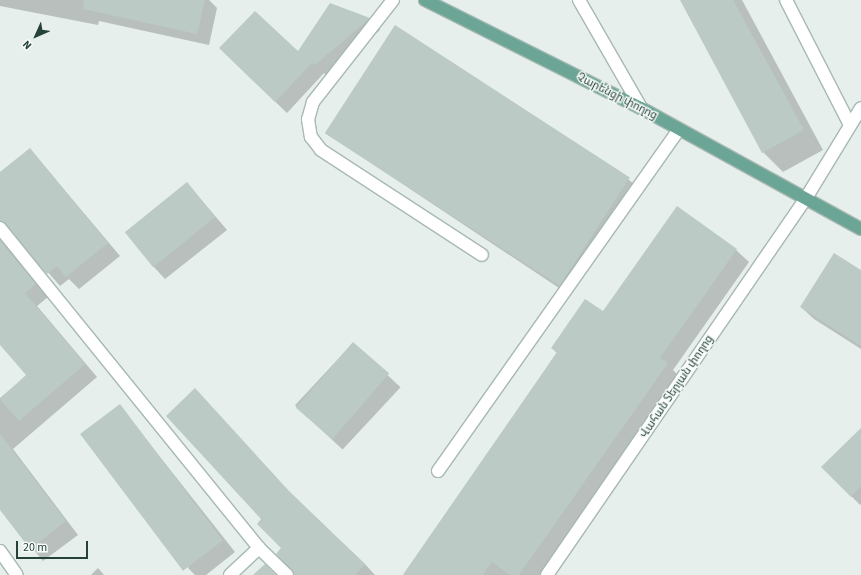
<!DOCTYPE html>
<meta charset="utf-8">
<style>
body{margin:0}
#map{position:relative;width:861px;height:575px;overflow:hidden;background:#e6efeb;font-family:"Source Sans 3","Noto Sans Armenian",sans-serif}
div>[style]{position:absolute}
.shadow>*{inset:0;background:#0003;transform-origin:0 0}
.building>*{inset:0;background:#bbcac4;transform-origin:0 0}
.roads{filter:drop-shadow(1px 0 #a8b8b2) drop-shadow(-1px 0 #a8b8b2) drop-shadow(0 1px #a8b8b2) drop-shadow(0 -1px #a8b8b2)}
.minor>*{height:12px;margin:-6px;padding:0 6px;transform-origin:6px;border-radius:6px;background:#fff}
.major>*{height:12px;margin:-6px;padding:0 6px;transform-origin:6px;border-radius:6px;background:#6aa596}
span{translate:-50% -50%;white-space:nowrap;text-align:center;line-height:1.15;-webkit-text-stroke:3px #f7fbf9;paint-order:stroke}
.street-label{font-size:11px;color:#24423a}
.north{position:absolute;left:16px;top:16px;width:40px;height:40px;-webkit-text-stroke:3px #f7fbf9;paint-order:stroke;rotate:225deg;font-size:11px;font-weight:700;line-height:16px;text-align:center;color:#24423a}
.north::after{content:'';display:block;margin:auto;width:14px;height:18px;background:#24423a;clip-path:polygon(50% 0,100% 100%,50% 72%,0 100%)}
.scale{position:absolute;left:16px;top:541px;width:72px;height:18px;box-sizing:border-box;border:2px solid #24423a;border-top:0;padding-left:5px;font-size:12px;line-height:14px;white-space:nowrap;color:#24423a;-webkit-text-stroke:3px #f7fbf9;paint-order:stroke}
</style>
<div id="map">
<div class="shadow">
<div style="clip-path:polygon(0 0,209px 0,217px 8px,209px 45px,99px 21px,98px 25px,0 6px)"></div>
<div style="clip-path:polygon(681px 0,742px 0,823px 150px,783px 172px,763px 152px)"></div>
<div style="clip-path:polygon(369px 19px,380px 30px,327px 76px,324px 73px,287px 113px,232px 60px,298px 53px)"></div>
<div style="clip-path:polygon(326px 133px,628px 179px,637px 187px,568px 294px)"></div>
<div style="clip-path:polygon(30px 149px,120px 256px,79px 289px,69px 279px,60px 286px,15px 234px,5px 238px,7px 246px,48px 297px,37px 306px,97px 377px,13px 449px,78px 535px,43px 561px,0 509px,0 398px,27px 375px,0 332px,0 175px)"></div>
<div style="clip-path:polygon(187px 183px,227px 230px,165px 279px,153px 266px)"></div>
<div style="clip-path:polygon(736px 250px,749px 262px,673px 370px,680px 377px,541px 575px,403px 575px,557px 353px,552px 348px,603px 313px)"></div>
<div style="clip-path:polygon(861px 271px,861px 349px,814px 319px,801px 307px)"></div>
<div style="left:353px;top:343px;width:65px;height:85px;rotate:43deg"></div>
<div style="clip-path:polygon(119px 405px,235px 552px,206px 575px,195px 575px,189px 569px)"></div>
<div style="clip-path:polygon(861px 432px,861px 504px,860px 505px,823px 467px)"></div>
<div style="clip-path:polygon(296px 500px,365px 564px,375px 575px,295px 575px,282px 548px)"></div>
<div style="clip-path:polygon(98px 568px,104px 575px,91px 575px)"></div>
</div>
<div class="building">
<div style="clip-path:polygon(84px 0,205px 0,197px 34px,83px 9px)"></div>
<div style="clip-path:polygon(680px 0,733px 0,804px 130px,762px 153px)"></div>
<div style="clip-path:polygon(330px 3px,370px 18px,315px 65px,312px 63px,275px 102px,219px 48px,255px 11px,298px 51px)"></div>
<div style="left:395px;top:25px;width:280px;height:129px;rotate:33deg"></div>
<div style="clip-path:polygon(30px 148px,108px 243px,66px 277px,57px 266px,47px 274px,0 221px,0 172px)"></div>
<div style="left:187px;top:182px;width:45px;height:80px;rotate:51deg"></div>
<div style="clip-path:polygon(677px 206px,737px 249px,660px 358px,668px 363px,519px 575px,510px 575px,492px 562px,483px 575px,403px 575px,557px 352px,551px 348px,585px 299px,603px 311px)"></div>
<div style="clip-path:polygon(0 240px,36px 284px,25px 293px,85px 364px,19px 421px,0 399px,26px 375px,0 345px)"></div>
<div style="clip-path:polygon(834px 253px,861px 270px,861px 346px,800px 307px)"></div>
<div style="left:353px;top:342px;width:48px;height:87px;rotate:41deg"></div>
<div style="clip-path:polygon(195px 388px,289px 491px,365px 564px,355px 575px,294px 575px,276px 554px,281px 548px,257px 524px,261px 519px,166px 416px)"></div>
<div style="left:120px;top:404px;width:171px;height:50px;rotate:53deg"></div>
<div style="clip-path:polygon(861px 428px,861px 486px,851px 497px,821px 467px)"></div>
<div style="clip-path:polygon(0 434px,66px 521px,30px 549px,0 510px)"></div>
<div style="clip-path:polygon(265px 564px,276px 575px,253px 575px)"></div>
</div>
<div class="roads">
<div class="minor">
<div style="left:393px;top:0;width:130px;rotate:128.1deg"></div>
<div style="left:313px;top:102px;width:18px;rotate:106deg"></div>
<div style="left:308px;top:119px;width:18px;rotate:81deg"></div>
<div style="left:311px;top:137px;width:16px;rotate:52deg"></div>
<div style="left:321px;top:150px;width:192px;rotate:33.1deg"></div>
<div style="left:579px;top:0;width:125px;rotate:60.1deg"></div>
<div style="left:786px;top:0;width:140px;rotate:62.9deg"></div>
<div style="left:0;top:228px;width:412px;rotate:51deg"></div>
<div style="left:259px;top:548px;width:39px;rotate:44deg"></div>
<div style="left:438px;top:471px;width:418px;rotate:-54.8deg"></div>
<div style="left:0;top:551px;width:29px;rotate:55deg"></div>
<div style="left:230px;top:575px;width:40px;rotate:-43deg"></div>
<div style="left:547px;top:575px;width:457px;rotate:-55.5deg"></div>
<div style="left:806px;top:198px;width:105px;rotate:-58.6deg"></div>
</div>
<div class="major">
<div style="left:425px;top:0;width:241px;rotate:26.6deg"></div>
<div style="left:641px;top:108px;width:251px;rotate:28.8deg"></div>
</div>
</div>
<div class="street-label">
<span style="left:617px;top:97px;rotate:27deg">Չարենցի փողոց</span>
<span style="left:677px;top:387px;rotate:-56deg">Վահան Տերյան փողոց</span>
</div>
<div class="north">N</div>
<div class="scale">20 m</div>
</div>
